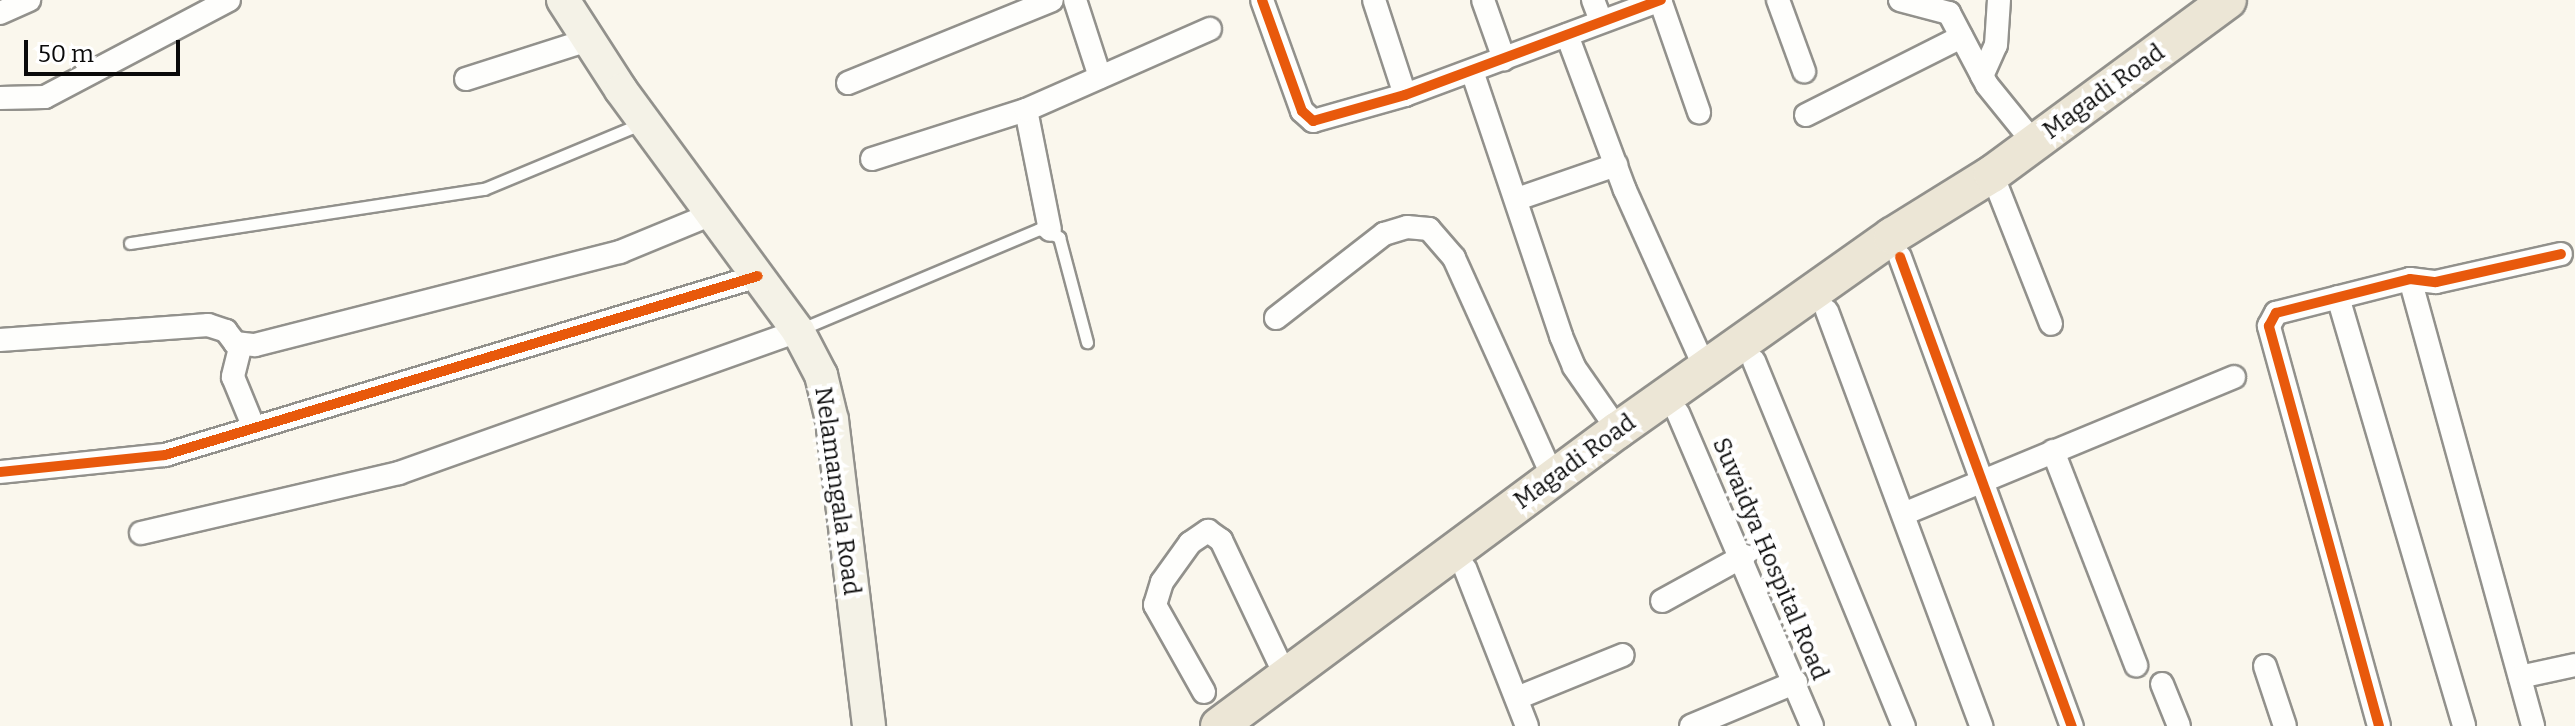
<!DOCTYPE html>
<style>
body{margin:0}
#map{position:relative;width:2575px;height:726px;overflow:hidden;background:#faf7ed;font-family:Bitter,serif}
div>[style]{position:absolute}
.roads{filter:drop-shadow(2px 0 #92918c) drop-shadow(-2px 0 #92918c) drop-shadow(0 2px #92918c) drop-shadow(0 -2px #92918c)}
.service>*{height:11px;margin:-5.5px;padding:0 5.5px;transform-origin:5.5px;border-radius:5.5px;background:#fefefc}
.minor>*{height:22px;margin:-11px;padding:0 11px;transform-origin:11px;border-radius:11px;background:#fefefc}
.secondary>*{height:32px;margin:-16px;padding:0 16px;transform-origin:16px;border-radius:16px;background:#f4f2e7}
.primary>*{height:36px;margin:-18px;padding:0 18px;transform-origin:18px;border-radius:18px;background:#ece6d6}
.cycleway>*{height:10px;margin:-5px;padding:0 5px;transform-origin:5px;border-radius:5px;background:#e8590c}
span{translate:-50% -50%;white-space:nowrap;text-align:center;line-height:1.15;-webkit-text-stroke:8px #fff;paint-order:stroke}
.street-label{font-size:24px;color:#0a0a0a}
.scale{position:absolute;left:24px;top:40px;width:156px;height:36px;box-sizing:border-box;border:4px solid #0a0a0a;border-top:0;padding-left:10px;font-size:24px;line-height:28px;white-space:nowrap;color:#0a0a0a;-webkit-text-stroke:6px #fff;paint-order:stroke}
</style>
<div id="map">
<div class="roads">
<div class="service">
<div style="left:130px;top:243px;width:358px;rotate:-8.7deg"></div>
<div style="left:484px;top:189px;width:169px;rotate:-22.6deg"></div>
<div style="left:799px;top:330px;width:260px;rotate:-22.8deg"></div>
<div style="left:1039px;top:229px;width:22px;rotate:22deg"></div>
<div style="left:1059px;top:237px;width:109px;rotate:75.1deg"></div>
</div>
<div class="minor">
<div style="left:1075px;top:0;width:81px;rotate:72deg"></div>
<div style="left:1262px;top:0;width:118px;rotate:70.2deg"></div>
<div style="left:1302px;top:111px;width:15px;rotate:42deg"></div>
<div style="left:1313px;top:121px;width:96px;rotate:-15.8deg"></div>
<div style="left:1405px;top:95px;width:273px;rotate:-20.4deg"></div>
<div style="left:1374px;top:0;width:100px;rotate:71.9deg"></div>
<div style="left:1483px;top:0;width:63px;rotate:70.4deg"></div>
<div style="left:1593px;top:0;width:22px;rotate:69deg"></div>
<div style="left:1660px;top:0;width:119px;rotate:70.8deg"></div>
<div style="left:1778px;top:0;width:76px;rotate:69.9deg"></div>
<div style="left:1900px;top:0;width:51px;rotate:14.9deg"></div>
<div style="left:1949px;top:13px;width:81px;rotate:62.2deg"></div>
<div style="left:1987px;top:85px;width:75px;rotate:51deg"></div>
<div style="left:0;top:13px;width:32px;rotate:-24deg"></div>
<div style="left:1567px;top:35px;width:165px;rotate:69.5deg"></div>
<div style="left:1625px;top:190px;width:195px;rotate:65.8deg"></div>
<div style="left:1472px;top:71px;width:280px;rotate:71.4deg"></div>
<div style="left:1561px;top:336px;width:34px;rotate:67deg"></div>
<div style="left:1574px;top:367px;width:77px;rotate:55.1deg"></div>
<div style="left:1982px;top:76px;width:34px;rotate:-66deg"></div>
<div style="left:1996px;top:45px;width:45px;rotate:-86.2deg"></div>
<div style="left:466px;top:79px;width:128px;rotate:-17.7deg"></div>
<div style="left:848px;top:83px;width:220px;rotate:-22.1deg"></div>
<div style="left:0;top:98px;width:45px;rotate:-1.3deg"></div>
<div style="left:45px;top:97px;width:208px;rotate:-27.8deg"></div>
<div style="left:1026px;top:110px;width:122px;rotate:78.7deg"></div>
<div style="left:1806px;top:115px;width:174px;rotate:-26.7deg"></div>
<div style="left:872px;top:159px;width:162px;rotate:-17.7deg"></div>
<div style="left:1026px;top:110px;width:201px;rotate:-23.8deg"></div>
<div style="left:1992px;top:174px;width:161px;rotate:68.5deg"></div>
<div style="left:1517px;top:199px;width:105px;rotate:-19deg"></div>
<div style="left:1900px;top:257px;width:500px;rotate:69.9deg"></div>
<div style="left:2410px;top:279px;width:464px;rotate:74.6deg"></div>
<div style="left:2338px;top:297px;width:447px;rotate:73.6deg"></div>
<div style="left:1827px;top:311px;width:443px;rotate:69.6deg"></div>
<div style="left:1276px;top:318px;width:137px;rotate:-37.9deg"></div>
<div style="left:1384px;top:234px;width:24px;rotate:-17deg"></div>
<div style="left:1407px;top:227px;width:22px;rotate:5deg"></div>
<div style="left:1429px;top:229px;width:38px;rotate:49deg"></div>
<div style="left:1454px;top:258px;width:240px;rotate:65.7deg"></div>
<div style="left:0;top:340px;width:209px;rotate:-4.1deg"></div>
<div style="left:208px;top:325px;width:19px;rotate:18deg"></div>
<div style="left:226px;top:331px;width:15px;rotate:53deg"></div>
<div style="left:235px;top:343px;width:20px;rotate:6deg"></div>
<div style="left:255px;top:345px;width:377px;rotate:-14.3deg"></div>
<div style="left:620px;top:252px;width:100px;rotate:-22.4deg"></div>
<div style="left:241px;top:344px;width:34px;rotate:104deg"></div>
<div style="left:233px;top:377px;width:55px;rotate:67.6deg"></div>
<div style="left:1754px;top:361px;width:395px;rotate:67.7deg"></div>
<div style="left:1678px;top:413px;width:340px;rotate:66.8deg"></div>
<div style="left:2053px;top:451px;width:230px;rotate:68.8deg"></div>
<div style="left:0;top:472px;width:166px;rotate:-5.9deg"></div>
<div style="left:165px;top:455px;width:619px;rotate:-16.8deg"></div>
<div style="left:1906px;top:513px;width:355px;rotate:-22.5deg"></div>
<div style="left:141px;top:533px;width:265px;rotate:-13.1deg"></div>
<div style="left:399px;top:473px;width:424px;rotate:-19.6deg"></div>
<div style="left:1465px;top:568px;width:170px;rotate:68.6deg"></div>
<div style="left:1662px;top:601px;width:94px;rotate:-28.8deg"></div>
<div style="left:2265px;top:666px;width:63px;rotate:71.6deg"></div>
<div style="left:2520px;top:677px;width:56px;rotate:-12.3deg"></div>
<div style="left:2162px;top:684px;width:45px;rotate:68deg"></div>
<div style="left:1204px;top:692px;width:100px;rotate:-119.4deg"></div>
<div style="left:1155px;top:605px;width:24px;rotate:-73deg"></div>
<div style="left:1162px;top:582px;width:48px;rotate:-54.3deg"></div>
<div style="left:1190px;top:543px;width:22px;rotate:-34deg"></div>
<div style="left:1208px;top:531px;width:16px;rotate:35deg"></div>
<div style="left:1221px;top:540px;width:149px;rotate:64.6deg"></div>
<div style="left:1517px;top:698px;width:114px;rotate:-22.1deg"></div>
<div style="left:1691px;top:726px;width:114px;rotate:-22.7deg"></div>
<div style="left:2379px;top:726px;width:415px;rotate:-105.4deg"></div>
<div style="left:2269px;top:326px;width:15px;rotate:-62deg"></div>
<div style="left:2276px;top:313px;width:138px;rotate:-14.2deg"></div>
<div style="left:2410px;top:279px;width:26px;rotate:7deg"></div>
<div style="left:2436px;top:282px;width:128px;rotate:-12.6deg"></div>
</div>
<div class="secondary">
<div style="left:563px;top:0;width:107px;rotate:57.2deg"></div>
<div style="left:621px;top:90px;width:299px;rotate:53.7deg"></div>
<div style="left:798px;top:331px;width:50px;rotate:62.4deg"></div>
<div style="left:821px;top:375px;width:46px;rotate:76.3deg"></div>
<div style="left:832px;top:420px;width:308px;rotate:83.1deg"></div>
</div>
<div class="primary">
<div style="left:1219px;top:726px;width:497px;rotate:-36.6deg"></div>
<div style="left:1618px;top:430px;width:336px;rotate:-35.3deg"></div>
<div style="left:1892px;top:236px;width:118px;rotate:-31.8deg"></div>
<div style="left:1992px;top:174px;width:293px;rotate:-36.4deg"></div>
</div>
</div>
<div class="cycleway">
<div style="left:1262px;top:0;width:118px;rotate:70.2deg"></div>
<div style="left:1302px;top:111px;width:15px;rotate:42deg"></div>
<div style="left:1313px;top:121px;width:96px;rotate:-15.8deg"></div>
<div style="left:1405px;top:95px;width:273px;rotate:-20.4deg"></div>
<div style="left:1900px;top:257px;width:500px;rotate:69.9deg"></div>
<div style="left:0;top:472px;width:166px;rotate:-5.9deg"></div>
<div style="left:165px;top:455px;width:619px;rotate:-16.8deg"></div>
<div style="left:2379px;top:726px;width:415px;rotate:-105.4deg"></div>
<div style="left:2269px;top:326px;width:15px;rotate:-62deg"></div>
<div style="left:2276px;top:313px;width:138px;rotate:-14.2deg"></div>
<div style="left:2410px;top:279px;width:26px;rotate:7deg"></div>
<div style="left:2436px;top:282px;width:128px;rotate:-12.6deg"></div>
</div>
<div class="street-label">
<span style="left:2104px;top:92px;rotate:-36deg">Magadi Road</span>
<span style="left:1575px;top:462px;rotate:-36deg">Magadi Road</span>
<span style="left:837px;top:491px;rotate:82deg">Nelamangala Road</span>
<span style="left:1770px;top:559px;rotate:67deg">Suvaidya Hospital Road</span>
</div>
<div class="scale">50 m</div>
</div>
